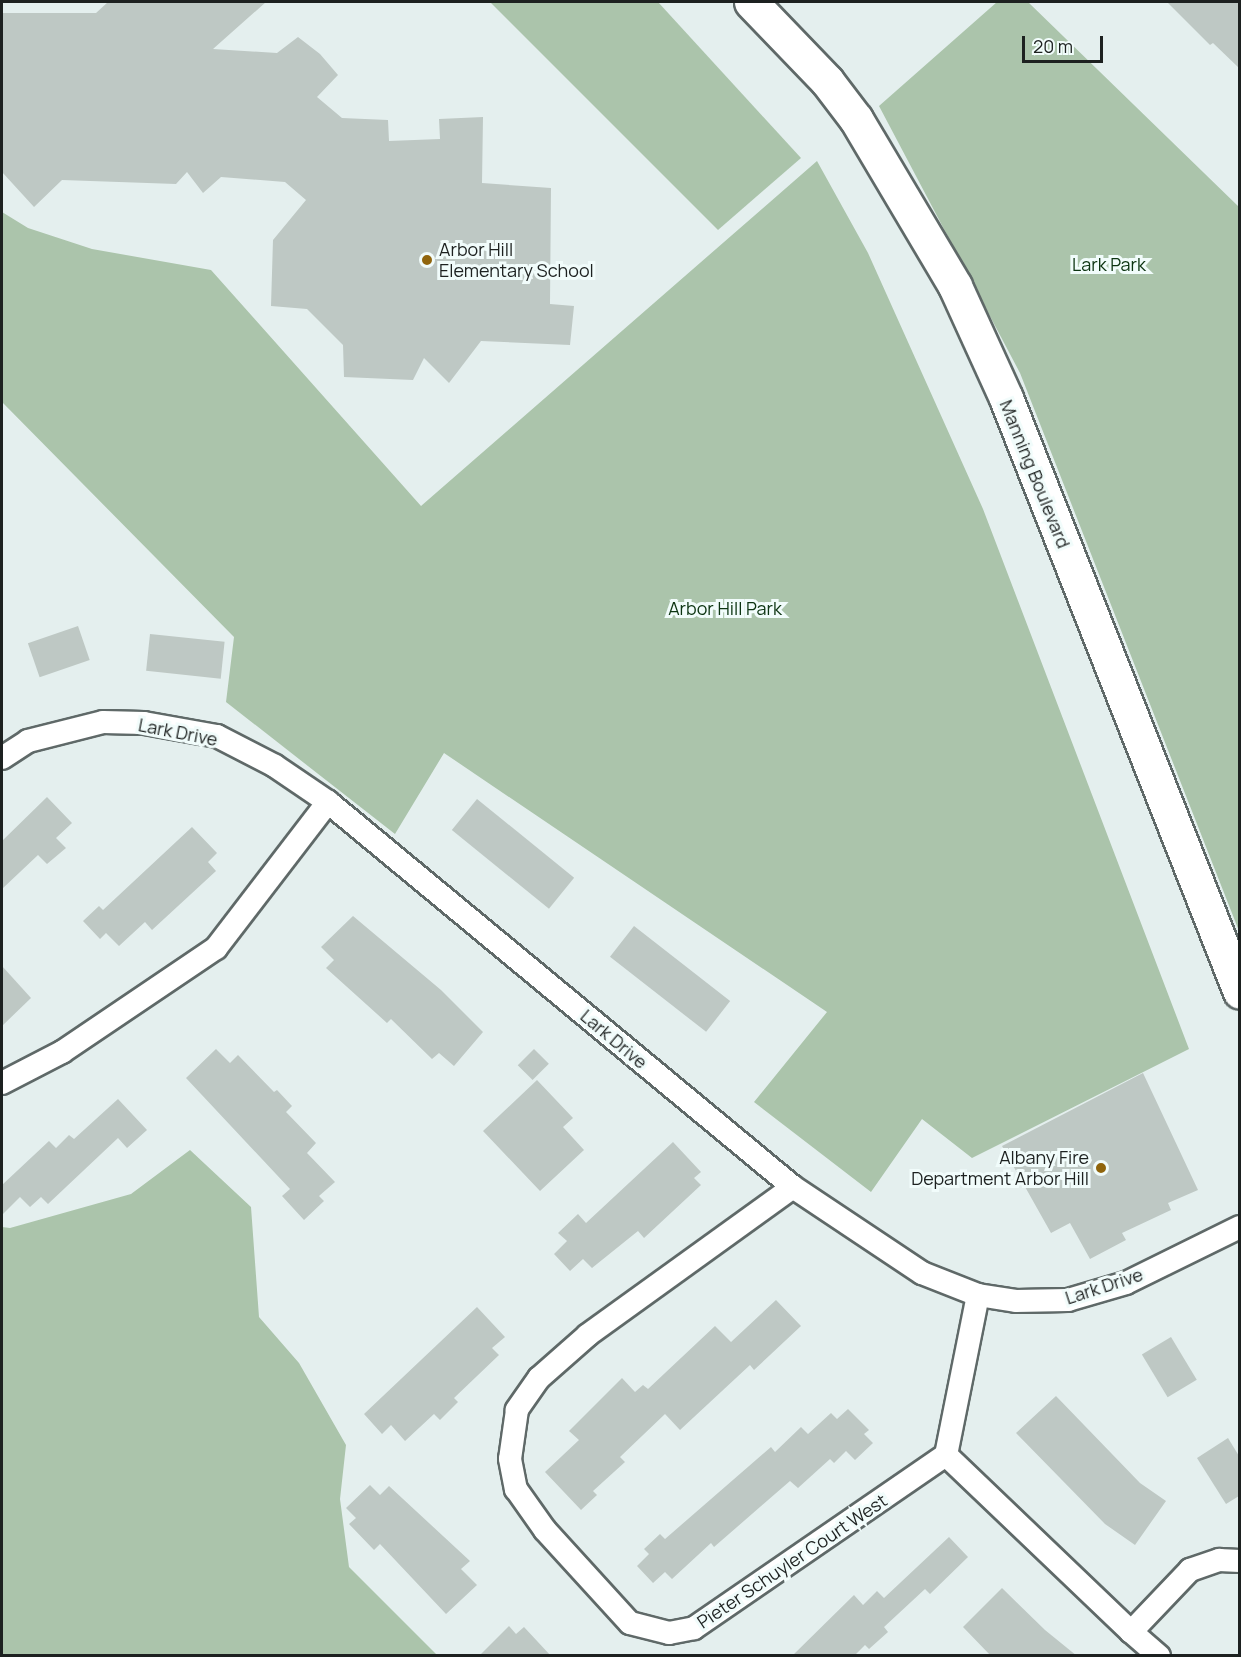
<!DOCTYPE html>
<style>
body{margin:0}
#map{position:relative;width:1241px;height:1657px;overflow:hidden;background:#e4efee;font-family:Manrope,sans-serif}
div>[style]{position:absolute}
.green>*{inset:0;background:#abc4ab}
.building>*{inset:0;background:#bec8c4;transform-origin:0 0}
.roads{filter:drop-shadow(2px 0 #5f6968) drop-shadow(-2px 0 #5f6968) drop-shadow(0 2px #5f6968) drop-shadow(0 -2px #5f6968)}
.street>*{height:22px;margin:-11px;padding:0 11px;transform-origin:11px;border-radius:11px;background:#fff}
.secondary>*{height:33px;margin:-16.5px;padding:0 16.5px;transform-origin:16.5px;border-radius:16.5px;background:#fff}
.dots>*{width:16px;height:16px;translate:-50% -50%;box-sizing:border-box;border:3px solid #f1fcfb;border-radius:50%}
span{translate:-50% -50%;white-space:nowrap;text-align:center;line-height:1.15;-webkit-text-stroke:6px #f1fcfb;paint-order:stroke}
.poi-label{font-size:18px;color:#1d2120}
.left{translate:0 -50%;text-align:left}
.right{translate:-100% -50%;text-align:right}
.park-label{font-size:18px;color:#0c3411}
.street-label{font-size:18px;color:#1d2120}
.frame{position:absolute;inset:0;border:3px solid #1d2120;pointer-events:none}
.scale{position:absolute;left:1022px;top:36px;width:81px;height:27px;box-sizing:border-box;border:3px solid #1d2120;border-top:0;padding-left:8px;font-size:18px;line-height:21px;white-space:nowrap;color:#1d2120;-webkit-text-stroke:4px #f1fcfb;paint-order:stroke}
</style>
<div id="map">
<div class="green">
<div style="clip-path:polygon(490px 2px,658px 2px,801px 158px,718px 230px)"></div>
<div style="clip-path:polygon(997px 2px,1028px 2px,1239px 207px,1239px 931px,1020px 373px,879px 106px)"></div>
<div style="clip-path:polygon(817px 161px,868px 253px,983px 509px,1189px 1049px,972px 1158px,922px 1119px,871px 1192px,754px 1102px,827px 1012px,444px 753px,395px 834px,226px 702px,234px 637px,2px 402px,2px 212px,28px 228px,92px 249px,211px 270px,421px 506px)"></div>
<div style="clip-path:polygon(190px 1150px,251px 1207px,259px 1317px,299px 1363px,346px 1445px,340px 1499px,349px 1567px,437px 1655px,2px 1655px,2px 1227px,10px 1228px,131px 1194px)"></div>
</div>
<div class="building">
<div style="clip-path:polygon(108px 2px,266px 2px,213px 49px,277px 53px,298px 37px,320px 54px,338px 75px,317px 97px,342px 118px,388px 120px,389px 141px,440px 139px,439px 119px,483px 117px,482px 183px,551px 188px,550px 304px,574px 306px,570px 345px,481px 341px,449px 383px,424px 358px,413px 380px,344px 377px,343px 345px,307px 309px,271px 306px,273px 240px,306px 200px,285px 182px,221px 177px,203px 193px,187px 172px,176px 184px,62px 180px,34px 207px,2px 172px,2px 13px,96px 13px)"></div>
<div style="clip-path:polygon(1167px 2px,1239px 2px,1239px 68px,1213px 43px,1210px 45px)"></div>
<div style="left:78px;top:626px;width:36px;height:53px;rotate:71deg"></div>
<div style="left:150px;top:634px;width:75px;height:37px;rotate:6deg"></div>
<div style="clip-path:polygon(47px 797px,72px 823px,56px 838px,66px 848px,47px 864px,38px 855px,2px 889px,2px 841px)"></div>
<div style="left:477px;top:799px;width:125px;height:40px;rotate:39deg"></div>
<div style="clip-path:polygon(192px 827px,217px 853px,208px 862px,216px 871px,152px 930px,145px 922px,119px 946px,106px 933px,100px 939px,83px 921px,99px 906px,103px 910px)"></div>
<div style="clip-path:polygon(353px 916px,441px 990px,483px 1032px,454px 1066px,439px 1053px,432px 1059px,391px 1019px,387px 1023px,326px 968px,334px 960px,321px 947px)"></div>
<div style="left:634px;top:926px;width:122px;height:39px;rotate:38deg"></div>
<div style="clip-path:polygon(2px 966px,31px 998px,2px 1026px)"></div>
<div style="clip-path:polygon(216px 1049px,230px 1063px,238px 1055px,274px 1092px,277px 1090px,292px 1106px,286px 1112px,316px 1143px,307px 1153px,335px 1182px,319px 1196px,324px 1201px,304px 1220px,282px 1196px,290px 1189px,186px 1078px)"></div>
<div style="left:534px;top:1049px;width:21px;height:23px;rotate:45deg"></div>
<div style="clip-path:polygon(1143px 1073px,1198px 1190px,1168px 1203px,1171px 1210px,1122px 1233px,1126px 1240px,1090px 1259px,1070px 1223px,1051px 1233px,1002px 1146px)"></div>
<div style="clip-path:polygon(537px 1080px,573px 1118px,563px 1127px,584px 1150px,540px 1191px,483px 1131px)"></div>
<div style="clip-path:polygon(118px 1099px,147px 1130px,127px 1148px,118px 1138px,48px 1204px,41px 1197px,30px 1207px,20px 1197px,2px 1215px,2px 1185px,49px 1141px,56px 1148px,69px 1135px,74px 1139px)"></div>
<div style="clip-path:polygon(673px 1142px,701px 1172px,694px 1178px,701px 1185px,644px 1238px,638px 1231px,592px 1268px,583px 1259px,570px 1271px,554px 1254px,567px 1241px,558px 1233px,578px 1214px,586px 1223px)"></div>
<div style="clip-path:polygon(776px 1300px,801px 1326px,754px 1370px,750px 1365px,680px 1430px,665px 1414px,620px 1457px,625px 1462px,593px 1491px,597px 1495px,581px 1510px,545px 1472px,579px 1440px,569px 1431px,622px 1378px,635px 1392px,643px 1385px,648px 1389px,715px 1326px,731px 1342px)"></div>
<div style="clip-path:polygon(477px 1307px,505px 1337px,492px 1348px,499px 1355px,454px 1398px,458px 1402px,440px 1420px,434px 1414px,405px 1441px,391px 1425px,382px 1434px,364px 1414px)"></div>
<div style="left:1171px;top:1337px;width:50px;height:34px;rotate:59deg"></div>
<div style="clip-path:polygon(1056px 1396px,1140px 1483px,1166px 1501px,1135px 1545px,1105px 1524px,1016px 1433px)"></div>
<div style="clip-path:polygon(848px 1409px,869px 1430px,864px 1434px,873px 1443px,855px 1460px,846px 1451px,834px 1463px,830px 1459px,798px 1488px,790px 1481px,714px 1547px,711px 1543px,672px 1579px,665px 1572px,653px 1583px,637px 1566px,649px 1554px,644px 1549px,660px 1534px,665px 1539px,771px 1447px,775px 1452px,801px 1427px,808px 1434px,831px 1413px,837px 1419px)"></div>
<div style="clip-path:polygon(1228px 1438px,1239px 1456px,1239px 1496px,1226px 1504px,1197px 1458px)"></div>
<div style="clip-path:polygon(370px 1485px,380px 1495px,389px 1486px,470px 1561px,461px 1569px,477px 1585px,446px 1614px,380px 1544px,374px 1550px,349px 1524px,356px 1518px,346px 1508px)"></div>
<div style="clip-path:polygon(949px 1537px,968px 1557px,930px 1594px,925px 1589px,884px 1627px,888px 1632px,869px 1649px,865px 1645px,854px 1656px,792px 1656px,854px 1595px,863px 1605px,877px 1591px,884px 1598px)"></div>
<div style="clip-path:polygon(1002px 1588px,1045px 1630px,1077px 1656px,991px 1656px,963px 1627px)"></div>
<div style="clip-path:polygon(509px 1626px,516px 1634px,524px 1627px,551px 1656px,479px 1656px)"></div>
</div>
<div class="roads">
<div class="street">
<div style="left:2px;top:758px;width:31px;rotate:-33deg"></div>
<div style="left:28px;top:741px;width:77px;rotate:-14.2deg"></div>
<div style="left:103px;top:722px;width:41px;rotate:1.4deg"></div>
<div style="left:144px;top:723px;width:74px;rotate:10.1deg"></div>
<div style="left:217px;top:736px;width:65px;rotate:27.3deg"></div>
<div style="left:275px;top:766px;width:64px;rotate:34.2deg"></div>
<div style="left:328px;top:802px;width:604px;rotate:39.62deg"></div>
<div style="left:793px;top:1187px;width:155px;rotate:33.7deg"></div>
<div style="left:922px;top:1273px;width:60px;rotate:21.4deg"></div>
<div style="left:978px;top:1295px;width:38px;rotate:9deg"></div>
<div style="left:1016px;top:1301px;width:52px;rotate:-1.1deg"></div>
<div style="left:1068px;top:1300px;width:60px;rotate:-16.3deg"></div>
<div style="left:1126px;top:1283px;width:127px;rotate:-26.2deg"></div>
<div style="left:2px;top:1083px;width:68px;rotate:-27.3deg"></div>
<div style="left:62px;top:1052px;width:186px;rotate:-34deg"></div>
<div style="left:216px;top:948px;width:184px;rotate:-52.5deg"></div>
<div style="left:793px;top:1187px;width:253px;rotate:144.2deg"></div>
<div style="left:588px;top:1335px;width:65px;rotate:138.7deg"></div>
<div style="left:539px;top:1378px;width:39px;rotate:125deg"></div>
<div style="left:517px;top:1410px;width:49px;rotate:98.1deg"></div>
<div style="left:510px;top:1459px;width:31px;rotate:79deg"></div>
<div style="left:516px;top:1489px;width:50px;rotate:54.7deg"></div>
<div style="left:545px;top:1530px;width:126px;rotate:47.6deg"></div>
<div style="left:630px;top:1623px;width:40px;rotate:14.4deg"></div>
<div style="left:669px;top:1633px;width:25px;rotate:-11deg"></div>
<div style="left:694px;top:1628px;width:306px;rotate:-34.5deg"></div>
<div style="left:946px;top:1455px;width:163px;rotate:-78.7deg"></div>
<div style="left:946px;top:1455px;width:256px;rotate:43.7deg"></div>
<div style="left:1159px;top:1656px;width:37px;rotate:-139deg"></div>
<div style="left:1131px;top:1632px;width:86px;rotate:-46.4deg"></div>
<div style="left:1190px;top:1570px;width:31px;rotate:-19deg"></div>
<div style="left:1219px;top:1560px;width:21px;rotate:3deg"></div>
</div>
<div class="secondary">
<div style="left:751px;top:2px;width:110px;rotate:46.1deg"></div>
<div style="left:827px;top:81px;width:48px;rotate:52.7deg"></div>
<div style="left:856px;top:119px;width:194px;rotate:59.3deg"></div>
<div style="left:955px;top:286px;width:123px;rotate:65.5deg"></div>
<div style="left:1006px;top:398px;width:638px;rotate:68.5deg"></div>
</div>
</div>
<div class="dots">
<div style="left:427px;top:260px;background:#90650d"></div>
<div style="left:1101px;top:1168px;background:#90650d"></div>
</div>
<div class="poi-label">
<span class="left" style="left:439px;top:260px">Arbor Hill<br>Elementary School</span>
<span class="right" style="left:1089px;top:1168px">Albany Fire<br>Department Arbor Hill</span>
</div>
<div class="park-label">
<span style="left:1109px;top:264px">Lark Park</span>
<span style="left:725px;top:608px">Arbor Hill Park</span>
</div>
<div class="street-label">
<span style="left:1035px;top:474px;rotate:68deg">Manning Boulevard</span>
<span style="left:178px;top:732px;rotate:11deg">Lark Drive</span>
<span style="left:614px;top:1039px;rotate:40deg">Lark Drive</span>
<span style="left:1104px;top:1286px;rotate:-18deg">Lark Drive</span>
<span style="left:792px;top:1561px;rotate:-34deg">Pieter Schuyler Court West</span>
</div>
<div class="frame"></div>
<div class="scale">20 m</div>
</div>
